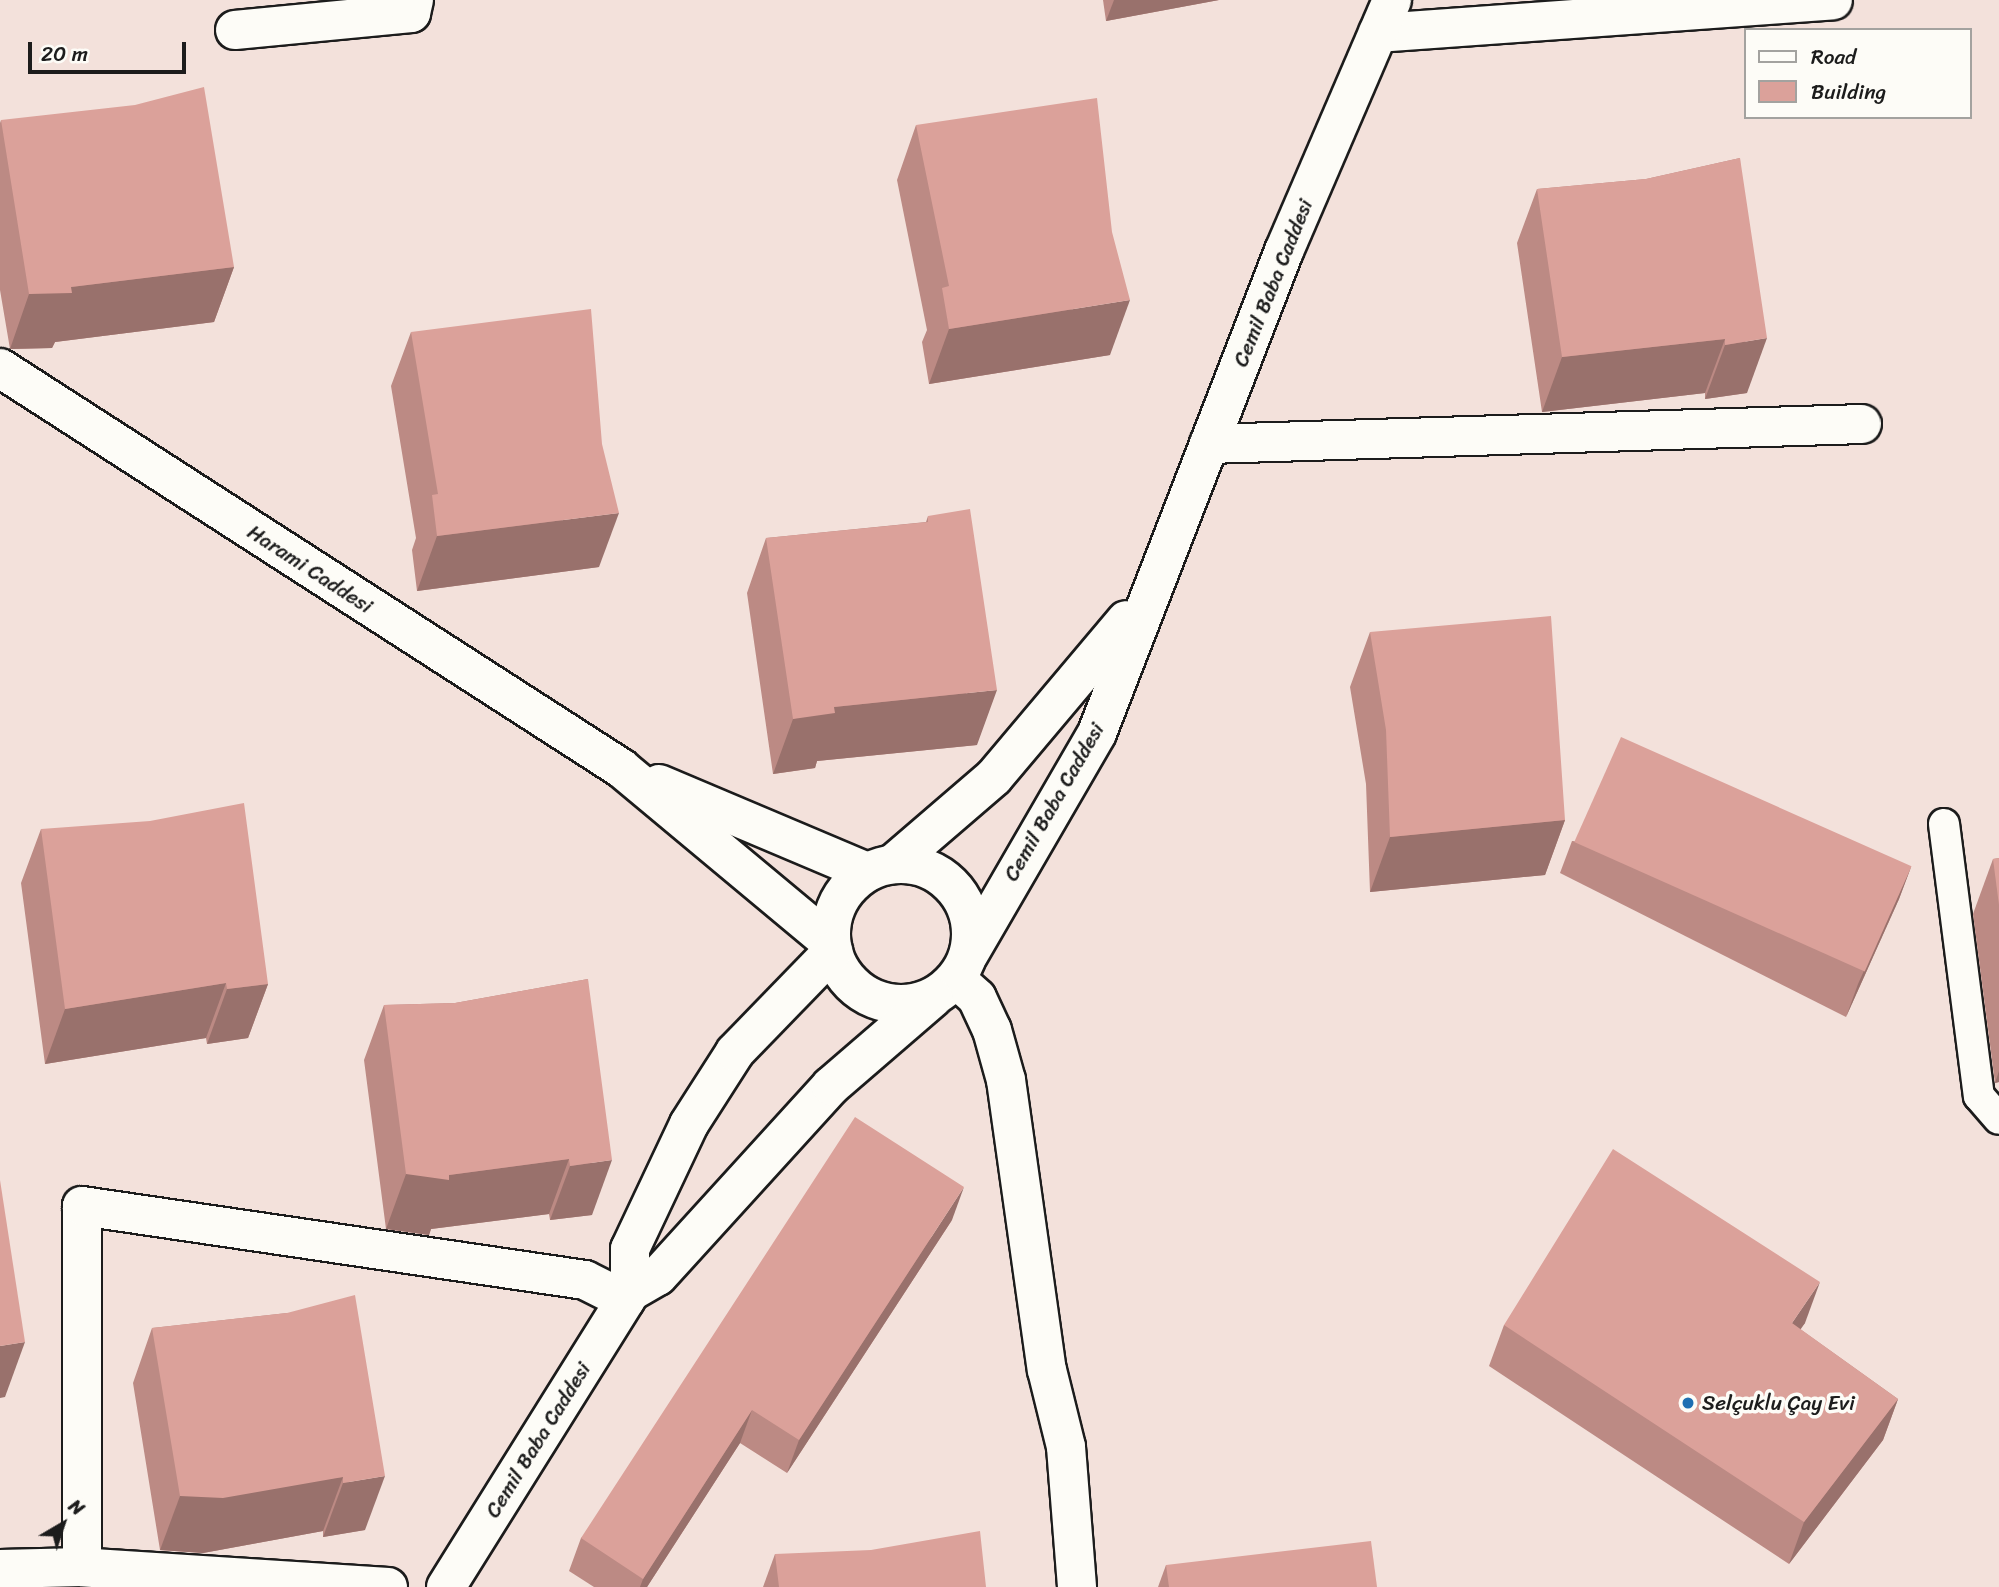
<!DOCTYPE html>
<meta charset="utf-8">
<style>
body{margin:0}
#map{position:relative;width:1999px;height:1587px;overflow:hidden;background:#f3e1db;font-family:Sriracha,sans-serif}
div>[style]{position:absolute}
.roads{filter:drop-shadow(2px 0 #1c1c1c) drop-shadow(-2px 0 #1c1c1c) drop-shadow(0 2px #1c1c1c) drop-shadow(0 -2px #1c1c1c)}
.lane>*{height:30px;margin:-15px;padding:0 15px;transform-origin:15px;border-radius:15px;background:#fdfcf7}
.street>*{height:38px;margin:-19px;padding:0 19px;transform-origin:19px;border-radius:19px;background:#fdfcf7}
.street>.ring{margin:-19px;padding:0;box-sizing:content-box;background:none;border:38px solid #fdfcf7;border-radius:50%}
.wall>*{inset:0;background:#bc8a84}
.shaded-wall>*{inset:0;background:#99716c}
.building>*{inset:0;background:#dba19a;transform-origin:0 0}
.dots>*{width:19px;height:19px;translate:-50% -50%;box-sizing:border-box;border:4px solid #fdfcf7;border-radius:50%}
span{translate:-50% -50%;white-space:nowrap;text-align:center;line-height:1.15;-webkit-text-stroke:7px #fdfcf7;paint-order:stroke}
.street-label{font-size:21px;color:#1c1c1c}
.poi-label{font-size:21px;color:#1c1c1c}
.left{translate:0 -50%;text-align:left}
.legend{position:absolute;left:1744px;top:28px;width:228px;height:91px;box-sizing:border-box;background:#fdfcf7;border:2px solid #a3a29f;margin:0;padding:9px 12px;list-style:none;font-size:21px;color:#1c1c1c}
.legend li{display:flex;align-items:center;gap:14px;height:35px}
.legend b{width:35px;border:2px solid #a3a29f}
.north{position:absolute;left:28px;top:1489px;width:70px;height:70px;-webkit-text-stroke:5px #fdfcf7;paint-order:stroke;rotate:39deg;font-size:19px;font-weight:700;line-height:28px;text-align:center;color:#1c1c1c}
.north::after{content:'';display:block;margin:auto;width:24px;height:32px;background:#1c1c1c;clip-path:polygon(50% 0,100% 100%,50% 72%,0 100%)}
.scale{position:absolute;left:28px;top:42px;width:158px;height:32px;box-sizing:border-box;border:4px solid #1c1c1c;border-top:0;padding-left:9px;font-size:21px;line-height:24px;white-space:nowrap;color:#1c1c1c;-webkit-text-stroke:5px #fdfcf7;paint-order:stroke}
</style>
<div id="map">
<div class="roads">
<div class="lane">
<div style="left:1944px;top:824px;width:274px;rotate:82.7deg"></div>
<div style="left:1979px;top:1096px;width:30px;rotate:49deg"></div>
</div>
<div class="street">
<div style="left:235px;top:30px;width:177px;rotate:-5.5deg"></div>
<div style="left:411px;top:13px;width:13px;rotate:-77deg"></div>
<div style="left:1378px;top:33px;width:456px;rotate:-4.1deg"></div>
<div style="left:0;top:368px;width:739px;rotate:32.79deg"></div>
<div style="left:621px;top:768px;width:272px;rotate:39.8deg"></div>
<div style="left:1209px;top:444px;width:653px;rotate:-1.75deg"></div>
<div style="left:659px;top:784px;width:226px;rotate:22.9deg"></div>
<div class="ring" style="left:831px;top:864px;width:102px;height:102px"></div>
<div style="left:893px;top:864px;width:133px;rotate:-40.7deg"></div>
<div style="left:994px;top:777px;width:205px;rotate:-49.9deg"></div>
<div style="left:969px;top:954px;width:255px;rotate:-59.9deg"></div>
<div style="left:1097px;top:733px;width:517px;rotate:-68.8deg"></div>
<div style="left:1284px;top:251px;width:273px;rotate:-66.7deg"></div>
<div style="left:956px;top:979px;width:28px;rotate:42deg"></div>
<div style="left:977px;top:998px;width:35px;rotate:65deg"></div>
<div style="left:992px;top:1030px;width:52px;rotate:74.4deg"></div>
<div style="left:1006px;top:1080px;width:293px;rotate:82deg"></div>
<div style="left:1047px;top:1370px;width:79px;rotate:76.1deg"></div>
<div style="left:1066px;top:1447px;width:140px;rotate:85.5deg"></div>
<div style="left:630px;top:1292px;width:32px;rotate:-30deg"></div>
<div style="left:658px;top:1276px;width:257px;rotate:-47.7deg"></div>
<div style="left:831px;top:1086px;width:135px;rotate:-40.8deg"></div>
<div style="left:0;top:1569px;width:82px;rotate:-1.4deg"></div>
<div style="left:388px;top:1587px;width:307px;rotate:-176.3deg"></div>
<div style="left:82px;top:1567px;width:361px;rotate:-90deg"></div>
<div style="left:82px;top:1206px;width:508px;rotate:8.37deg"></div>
<div style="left:585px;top:1280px;width:45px;rotate:26.6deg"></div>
<div style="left:446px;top:1587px;width:348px;rotate:-58deg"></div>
<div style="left:630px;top:1292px;width:43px;rotate:-90deg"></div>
<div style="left:630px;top:1249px;width:138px;rotate:-64.7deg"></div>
<div style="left:689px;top:1124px;width:85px;rotate:-57.4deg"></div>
<div style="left:735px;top:1052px;width:141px;rotate:-45.9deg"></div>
</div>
</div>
<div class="wall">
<div style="clip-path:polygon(1103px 0,1219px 0,1106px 21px)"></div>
<div style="clip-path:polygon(1px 120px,234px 267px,214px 322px,55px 342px,52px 348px,10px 349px,0 290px,0 123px)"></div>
<div style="clip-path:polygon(916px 125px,1110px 355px,929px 384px,922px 342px,927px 330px,897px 180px)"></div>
<div style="clip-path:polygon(1740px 158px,1747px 393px,1705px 399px,1705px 393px,1542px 412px,1517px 243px,1537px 189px,1646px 179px)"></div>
<div style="clip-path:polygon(411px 332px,599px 567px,417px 591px,412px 550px,416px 538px,391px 386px)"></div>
<div style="clip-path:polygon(928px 516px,977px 745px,817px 761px,815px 768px,773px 774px,747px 593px,766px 538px,926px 522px)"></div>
<div style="clip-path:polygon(1370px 632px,1565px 820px,1545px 875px,1370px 892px,1366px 784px,1350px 687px)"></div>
<div style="clip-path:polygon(41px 829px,268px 984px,248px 1038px,207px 1044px,206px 1038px,45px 1064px,21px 883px)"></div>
<div style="clip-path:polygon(1572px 841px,1911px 867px,1899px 899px,1846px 1017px,1560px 873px)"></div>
<div style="clip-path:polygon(1999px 858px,1999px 1082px,1995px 1083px,1973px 914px,1993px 859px)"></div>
<div style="clip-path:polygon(588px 979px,592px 1215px,550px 1220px,549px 1214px,431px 1229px,429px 1235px,386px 1229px,364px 1060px,384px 1005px,455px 1003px)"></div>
<div style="clip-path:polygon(952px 1220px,787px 1473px,740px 1443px,647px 1587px,594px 1587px,569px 1571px,581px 1538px)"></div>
<div style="clip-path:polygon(287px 1313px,365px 1530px,323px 1537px,323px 1531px,203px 1553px,160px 1550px,133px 1383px,152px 1328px)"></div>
<div style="clip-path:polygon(1805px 1323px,1800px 1329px,1898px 1399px,1883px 1440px,1789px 1564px,1489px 1366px,1504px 1325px)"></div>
<div style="clip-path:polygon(775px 1554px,986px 1587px,763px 1587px)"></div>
<div style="clip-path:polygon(1166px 1565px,1377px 1587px,1158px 1587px)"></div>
</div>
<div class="shaded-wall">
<div style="clip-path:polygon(1114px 0,1219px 0,1106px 21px)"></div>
<div style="clip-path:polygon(234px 267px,214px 322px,55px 342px,52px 348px,10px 349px,29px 294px,71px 287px)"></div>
<div style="clip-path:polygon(1130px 300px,1110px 355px,929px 384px,949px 329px)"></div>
<div style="clip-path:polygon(1767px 338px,1747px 393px,1705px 399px,1725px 345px)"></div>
<div style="clip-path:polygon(1725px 339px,1705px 393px,1542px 412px,1562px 357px)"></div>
<div style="clip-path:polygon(619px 513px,599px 567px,417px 591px,437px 536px)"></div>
<div style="clip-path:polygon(997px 690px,977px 745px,817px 761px,815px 768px,773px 774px,793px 719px,834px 707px)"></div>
<div style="clip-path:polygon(1565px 820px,1545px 875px,1370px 892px,1390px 837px)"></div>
<div style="clip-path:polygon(1911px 867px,1899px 899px,1846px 1017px,1858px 984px)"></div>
<div style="clip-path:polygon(226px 983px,206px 1038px,45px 1064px,65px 1009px)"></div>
<div style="clip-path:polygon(268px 984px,248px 1038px,207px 1044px,227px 989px)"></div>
<div style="clip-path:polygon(1999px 1071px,1999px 1082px,1995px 1083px)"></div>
<div style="clip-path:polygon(569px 1159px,549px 1214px,431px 1229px,429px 1235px,386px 1229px,406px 1174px,449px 1175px)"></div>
<div style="clip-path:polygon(612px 1160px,592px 1215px,550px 1220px,570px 1166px)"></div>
<div style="clip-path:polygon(964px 1187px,952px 1220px,787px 1473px,799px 1440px)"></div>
<div style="clip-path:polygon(1820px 1282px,1805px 1323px,1776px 1364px,1792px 1323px)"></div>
<div style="clip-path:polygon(25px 1342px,5px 1397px,0 1398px,0 1346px)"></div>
<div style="clip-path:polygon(1898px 1399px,1883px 1440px,1789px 1564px,1804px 1522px)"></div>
<div style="clip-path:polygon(752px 1410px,740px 1443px,647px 1587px,640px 1587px,643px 1579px)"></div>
<div style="clip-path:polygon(385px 1476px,365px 1530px,323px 1537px,343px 1483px)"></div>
<div style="clip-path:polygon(343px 1477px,323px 1531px,203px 1553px,160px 1550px,180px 1496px)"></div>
</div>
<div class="building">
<div style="clip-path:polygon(204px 87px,234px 267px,71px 287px,72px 293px,29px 294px,1px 120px,135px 105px)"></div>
<div style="clip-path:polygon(1097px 98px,1112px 232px,1130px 300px,949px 329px,942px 288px,949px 286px,916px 125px)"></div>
<div style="clip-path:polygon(1740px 158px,1767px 338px,1725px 345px,1725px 339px,1562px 357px,1537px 189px,1646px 179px)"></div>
<div style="clip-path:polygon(591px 309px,602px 444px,619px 513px,437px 536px,432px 495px,438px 494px,411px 332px)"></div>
<div style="clip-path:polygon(970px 509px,997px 690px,834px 707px,835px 713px,793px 719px,766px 538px,928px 522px,928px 516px)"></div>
<div style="clip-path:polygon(1551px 616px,1565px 820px,1390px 837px,1386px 730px,1370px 632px)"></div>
<div style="left:1621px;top:737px;width:318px;height:115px;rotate:24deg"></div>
<div style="clip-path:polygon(244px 803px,268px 984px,227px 989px,226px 983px,65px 1009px,41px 829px,150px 821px)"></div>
<div style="clip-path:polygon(1999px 858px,1999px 905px,1993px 859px)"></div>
<div style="clip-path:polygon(588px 979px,612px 1160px,570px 1166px,569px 1159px,449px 1175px,449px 1180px,406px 1174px,384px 1005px,455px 1003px)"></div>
<div style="clip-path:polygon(855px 1117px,964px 1187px,799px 1440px,752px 1410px,643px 1579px,581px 1538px)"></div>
<div style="clip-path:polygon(1613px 1149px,1820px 1282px,1792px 1323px,1898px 1399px,1804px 1522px,1504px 1325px)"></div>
<div style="clip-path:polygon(0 1180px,25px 1342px,0 1346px)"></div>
<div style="clip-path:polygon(355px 1295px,385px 1476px,343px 1483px,343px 1477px,223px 1498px,180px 1496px,152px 1328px,287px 1313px)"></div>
<div style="clip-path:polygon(980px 1531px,986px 1587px,779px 1587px,775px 1554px,871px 1550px)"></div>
<div style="clip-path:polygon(1371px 1541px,1377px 1587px,1169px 1587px,1166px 1565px)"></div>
</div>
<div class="dots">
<div style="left:1688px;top:1403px;background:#1f6fb2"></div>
</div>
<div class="street-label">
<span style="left:1273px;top:283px;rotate:-68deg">Cemil Baba Caddesi</span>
<span style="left:310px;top:569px;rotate:33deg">Harami Caddesi</span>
<span style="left:1054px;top:802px;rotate:-60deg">Cemil Baba Caddesi</span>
<span style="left:538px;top:1440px;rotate:-58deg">Cemil Baba Caddesi</span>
</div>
<div class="poi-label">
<span class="left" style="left:1702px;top:1403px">Selçuklu Çay Evi</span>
</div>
<ul class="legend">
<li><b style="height:9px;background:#fdfcf7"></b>Road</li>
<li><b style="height:19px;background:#dba19a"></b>Building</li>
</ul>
<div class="north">N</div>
<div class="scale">20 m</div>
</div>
